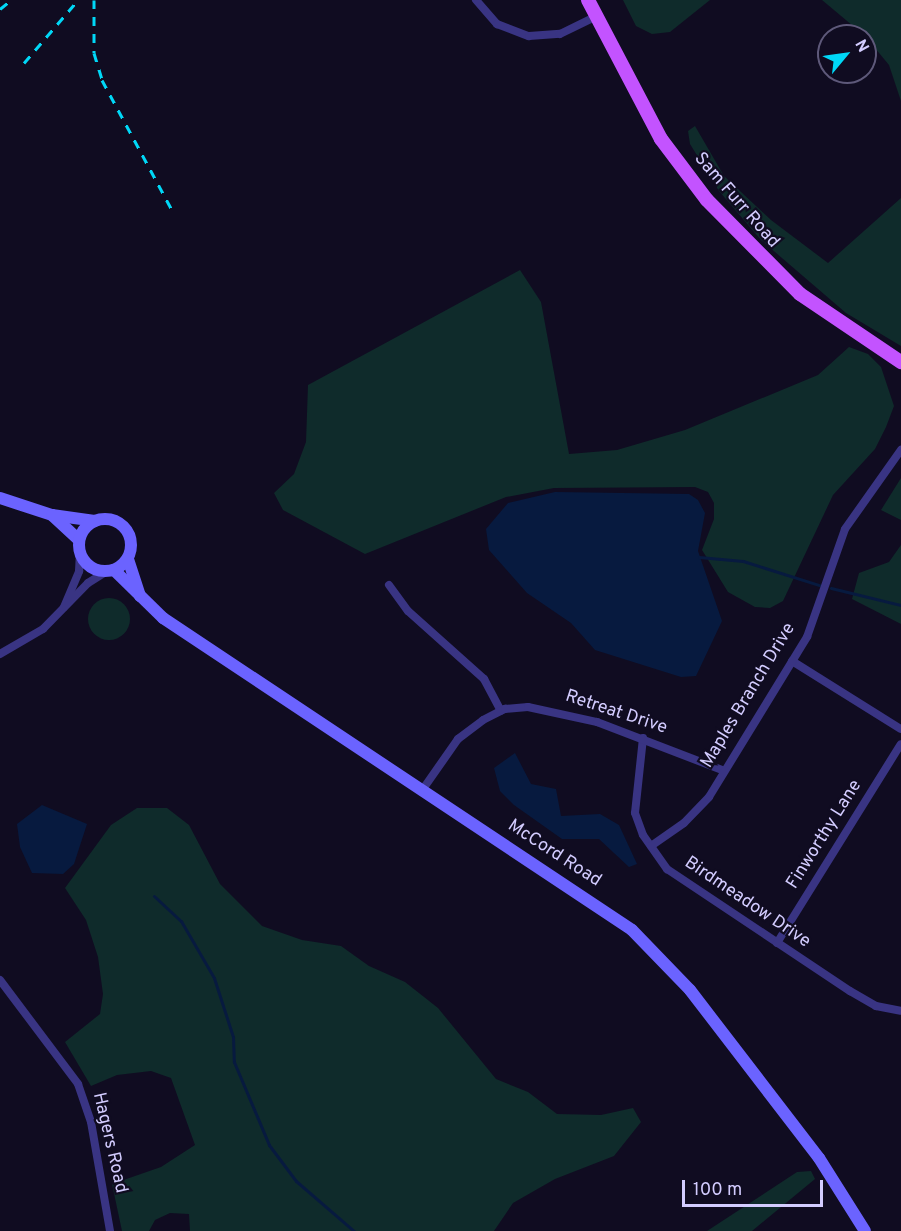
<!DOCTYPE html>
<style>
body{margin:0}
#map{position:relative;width:901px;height:1231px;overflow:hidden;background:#100c21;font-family:Overpass,sans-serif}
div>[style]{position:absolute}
.green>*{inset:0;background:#0f2b2b}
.round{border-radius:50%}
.water>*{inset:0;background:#071a3f}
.stream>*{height:3px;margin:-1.5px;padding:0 1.5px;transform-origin:1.5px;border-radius:1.5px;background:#071a3f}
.street>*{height:8px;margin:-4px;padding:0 4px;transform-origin:4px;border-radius:4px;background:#393483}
.secondary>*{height:12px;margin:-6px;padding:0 6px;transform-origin:6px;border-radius:6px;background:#6b63ff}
.secondary>.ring{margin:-6px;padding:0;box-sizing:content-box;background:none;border:12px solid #6b63ff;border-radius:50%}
.primary>*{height:14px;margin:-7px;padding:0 7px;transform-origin:7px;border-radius:7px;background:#c353ff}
.rail>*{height:3px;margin-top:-1.5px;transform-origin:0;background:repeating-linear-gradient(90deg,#00d8f7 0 9px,transparent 0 17px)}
span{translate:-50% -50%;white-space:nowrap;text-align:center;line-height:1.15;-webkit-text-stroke:4.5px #100c21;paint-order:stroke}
.street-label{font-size:18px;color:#d3ccff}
.north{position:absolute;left:817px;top:24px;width:60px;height:60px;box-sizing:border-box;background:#100c21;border:2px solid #5e597a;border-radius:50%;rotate:61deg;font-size:16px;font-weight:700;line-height:24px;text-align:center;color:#d3ccff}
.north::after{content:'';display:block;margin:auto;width:21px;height:27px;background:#00d8f7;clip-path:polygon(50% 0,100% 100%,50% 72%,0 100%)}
.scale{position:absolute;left:682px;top:1180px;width:141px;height:27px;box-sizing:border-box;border:3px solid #d3ccff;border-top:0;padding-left:8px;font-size:18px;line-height:21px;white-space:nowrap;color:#d3ccff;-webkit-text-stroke:4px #100c21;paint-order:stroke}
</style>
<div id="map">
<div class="green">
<div style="clip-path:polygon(623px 0,710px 0,670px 32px,652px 34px,636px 26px)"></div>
<div style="clip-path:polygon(822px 0,901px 0,901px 101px,889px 65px,865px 36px)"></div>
<div style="clip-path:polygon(695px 126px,724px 176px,771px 220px,828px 263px,901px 198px,901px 346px,846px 313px,761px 240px,719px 191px,690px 144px,688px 131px)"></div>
<div style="clip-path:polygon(520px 270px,541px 302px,569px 454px,617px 450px,685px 430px,818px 375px,849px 347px,868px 354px,881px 367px,894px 406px,886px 427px,875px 449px,833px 495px,783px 601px,770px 608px,755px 607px,728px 592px,702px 550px,714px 519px,714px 503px,708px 492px,695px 487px,554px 488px,506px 497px,365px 554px,283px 510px,274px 493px,294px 474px,306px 442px,308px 385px)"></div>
<div style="clip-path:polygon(901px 478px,901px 520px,881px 510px)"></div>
<div style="clip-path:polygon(901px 545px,901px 624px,852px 599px,859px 573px,889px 562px)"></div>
<div class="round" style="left:88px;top:598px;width:42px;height:42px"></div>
<div style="clip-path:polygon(137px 808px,167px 808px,189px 825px,220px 884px,262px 926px,302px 940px,341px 946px,369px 966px,405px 982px,438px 1008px,496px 1079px,528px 1092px,557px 1114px,601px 1115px,633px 1108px,641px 1122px,614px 1156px,555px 1179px,513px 1203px,494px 1231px,190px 1231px,189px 1214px,170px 1213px,155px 1220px,149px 1231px,122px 1231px,112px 1184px,161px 1167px,195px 1145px,171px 1078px,151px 1071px,117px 1075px,91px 1086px,65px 1042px,100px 1014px,103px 994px,98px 957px,86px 920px,65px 888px,111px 825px)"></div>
<div style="clip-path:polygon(811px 1171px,815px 1179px,752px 1231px,707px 1231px,797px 1172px)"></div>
</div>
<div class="water">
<div style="clip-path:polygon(555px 492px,689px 494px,698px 500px,705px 513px,698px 551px,722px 621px,696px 676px,681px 677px,595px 650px,571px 623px,527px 593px,489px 550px,486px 529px,508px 503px)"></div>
<div style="clip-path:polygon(515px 753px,531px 784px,556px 789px,561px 816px,600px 814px,619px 825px,637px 864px,629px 867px,599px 839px,562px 839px,514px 805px,500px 791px,494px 768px)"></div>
<div style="clip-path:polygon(42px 805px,87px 824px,74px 864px,63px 874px,32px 873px,20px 847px,17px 824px)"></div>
</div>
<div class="stream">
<div style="left:699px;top:557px;width:44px;rotate:5.2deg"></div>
<div style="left:743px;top:561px;width:80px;rotate:17.5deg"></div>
<div style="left:831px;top:588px;width:72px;rotate:13.7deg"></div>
<div style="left:154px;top:896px;width:37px;rotate:43deg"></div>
<div style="left:181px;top:921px;width:66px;rotate:59.9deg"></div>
<div style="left:214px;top:978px;width:62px;rotate:72.1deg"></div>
<div style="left:233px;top:1037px;width:25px;rotate:88deg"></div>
<div style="left:234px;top:1062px;width:90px;rotate:67.1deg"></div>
<div style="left:269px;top:1145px;width:45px;rotate:53.1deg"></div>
<div style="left:296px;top:1181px;width:77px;rotate:40.8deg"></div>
</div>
<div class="street">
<div style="left:476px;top:0;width:32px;rotate:49deg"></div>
<div style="left:497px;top:24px;width:34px;rotate:21deg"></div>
<div style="left:529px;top:36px;width:31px;rotate:-4deg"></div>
<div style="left:560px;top:34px;width:43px;rotate:-26deg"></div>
<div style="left:389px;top:585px;width:32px;rotate:54deg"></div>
<div style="left:408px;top:611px;width:102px;rotate:41.8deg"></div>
<div style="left:484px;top:679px;width:36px;rotate:62deg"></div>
<div style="left:64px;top:607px;width:39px;rotate:-67deg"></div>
<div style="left:79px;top:571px;width:20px;rotate:-87deg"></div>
<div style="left:0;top:654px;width:50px;rotate:-30.2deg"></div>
<div style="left:43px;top:629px;width:64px;rotate:-45.6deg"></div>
<div style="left:88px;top:583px;width:22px;rotate:-32deg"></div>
<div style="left:792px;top:661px;width:128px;rotate:32deg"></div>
<div style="left:643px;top:738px;width:75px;rotate:96.1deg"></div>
<div style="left:635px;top:813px;width:23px;rotate:70deg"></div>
<div style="left:643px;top:835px;width:42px;rotate:54.8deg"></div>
<div style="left:667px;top:869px;width:220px;rotate:33.7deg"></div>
<div style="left:850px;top:991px;width:30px;rotate:30deg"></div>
<div style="left:876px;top:1006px;width:25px;rotate:11deg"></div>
<div style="left:423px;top:789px;width:61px;rotate:-55deg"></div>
<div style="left:458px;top:739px;width:31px;rotate:-37deg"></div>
<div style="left:483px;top:720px;width:25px;rotate:-27deg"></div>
<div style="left:505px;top:709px;width:23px;rotate:-5deg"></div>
<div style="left:528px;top:707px;width:71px;rotate:12.3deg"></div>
<div style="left:597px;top:722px;width:134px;rotate:21deg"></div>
<div style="left:651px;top:846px;width:40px;rotate:-34.9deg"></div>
<div style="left:684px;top:823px;width:36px;rotate:-46deg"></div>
<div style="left:709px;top:797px;width:188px;rotate:-58.5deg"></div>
<div style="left:807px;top:637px;width:114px;rotate:-70.6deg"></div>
<div style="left:845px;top:529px;width:97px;rotate:-54.7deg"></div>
<div style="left:777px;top:943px;width:234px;rotate:-58.1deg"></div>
<div style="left:0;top:980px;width:130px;rotate:53.1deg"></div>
<div style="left:78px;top:1084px;width:40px;rotate:71.1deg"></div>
<div style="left:91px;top:1122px;width:111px;rotate:80.1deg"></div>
</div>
<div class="secondary">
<div style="left:0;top:498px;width:55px;rotate:18.1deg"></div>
<div style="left:52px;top:515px;width:43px;rotate:7.9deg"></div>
<div style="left:52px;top:515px;width:37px;rotate:43deg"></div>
<div class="ring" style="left:79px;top:519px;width:40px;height:40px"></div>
<div style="left:128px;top:559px;width:39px;rotate:72deg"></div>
<div style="left:114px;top:570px;width:69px;rotate:44.4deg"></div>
<div style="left:163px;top:618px;width:563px;rotate:33.63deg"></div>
<div style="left:632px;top:930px;width:83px;rotate:46deg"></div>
<div style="left:690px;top:990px;width:212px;rotate:52.5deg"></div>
<div style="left:819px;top:1158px;width:86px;rotate:57.8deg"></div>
</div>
<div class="primary">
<div style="left:588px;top:0;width:157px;rotate:62.3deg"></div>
<div style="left:661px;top:139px;width:76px;rotate:53deg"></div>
<div style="left:707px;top:200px;width:132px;rotate:45.3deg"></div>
<div style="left:800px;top:294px;width:122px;rotate:34deg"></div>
</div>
<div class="rail">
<div style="left:94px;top:0;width:53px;rotate:90deg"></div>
<div style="left:94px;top:53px;width:28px;rotate:73deg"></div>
<div style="left:102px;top:80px;width:148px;rotate:61.7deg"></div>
<div style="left:0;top:9px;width:14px;rotate:-39deg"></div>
<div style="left:24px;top:63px;width:83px;rotate:-49.4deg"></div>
</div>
<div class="street-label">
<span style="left:736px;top:201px;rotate:49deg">Sam Furr Road</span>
<span style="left:749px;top:696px;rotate:-59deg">Maples Branch Drive</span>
<span style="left:616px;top:713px;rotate:18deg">Retreat Drive</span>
<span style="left:825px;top:835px;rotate:-58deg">Finworthy Lane</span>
<span style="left:554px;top:854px;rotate:33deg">McCord Road</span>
<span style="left:747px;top:903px;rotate:34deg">Birdmeadow Drive</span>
<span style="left:109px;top:1143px;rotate:77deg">Hagers Road</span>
</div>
<div class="north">N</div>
<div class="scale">100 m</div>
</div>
